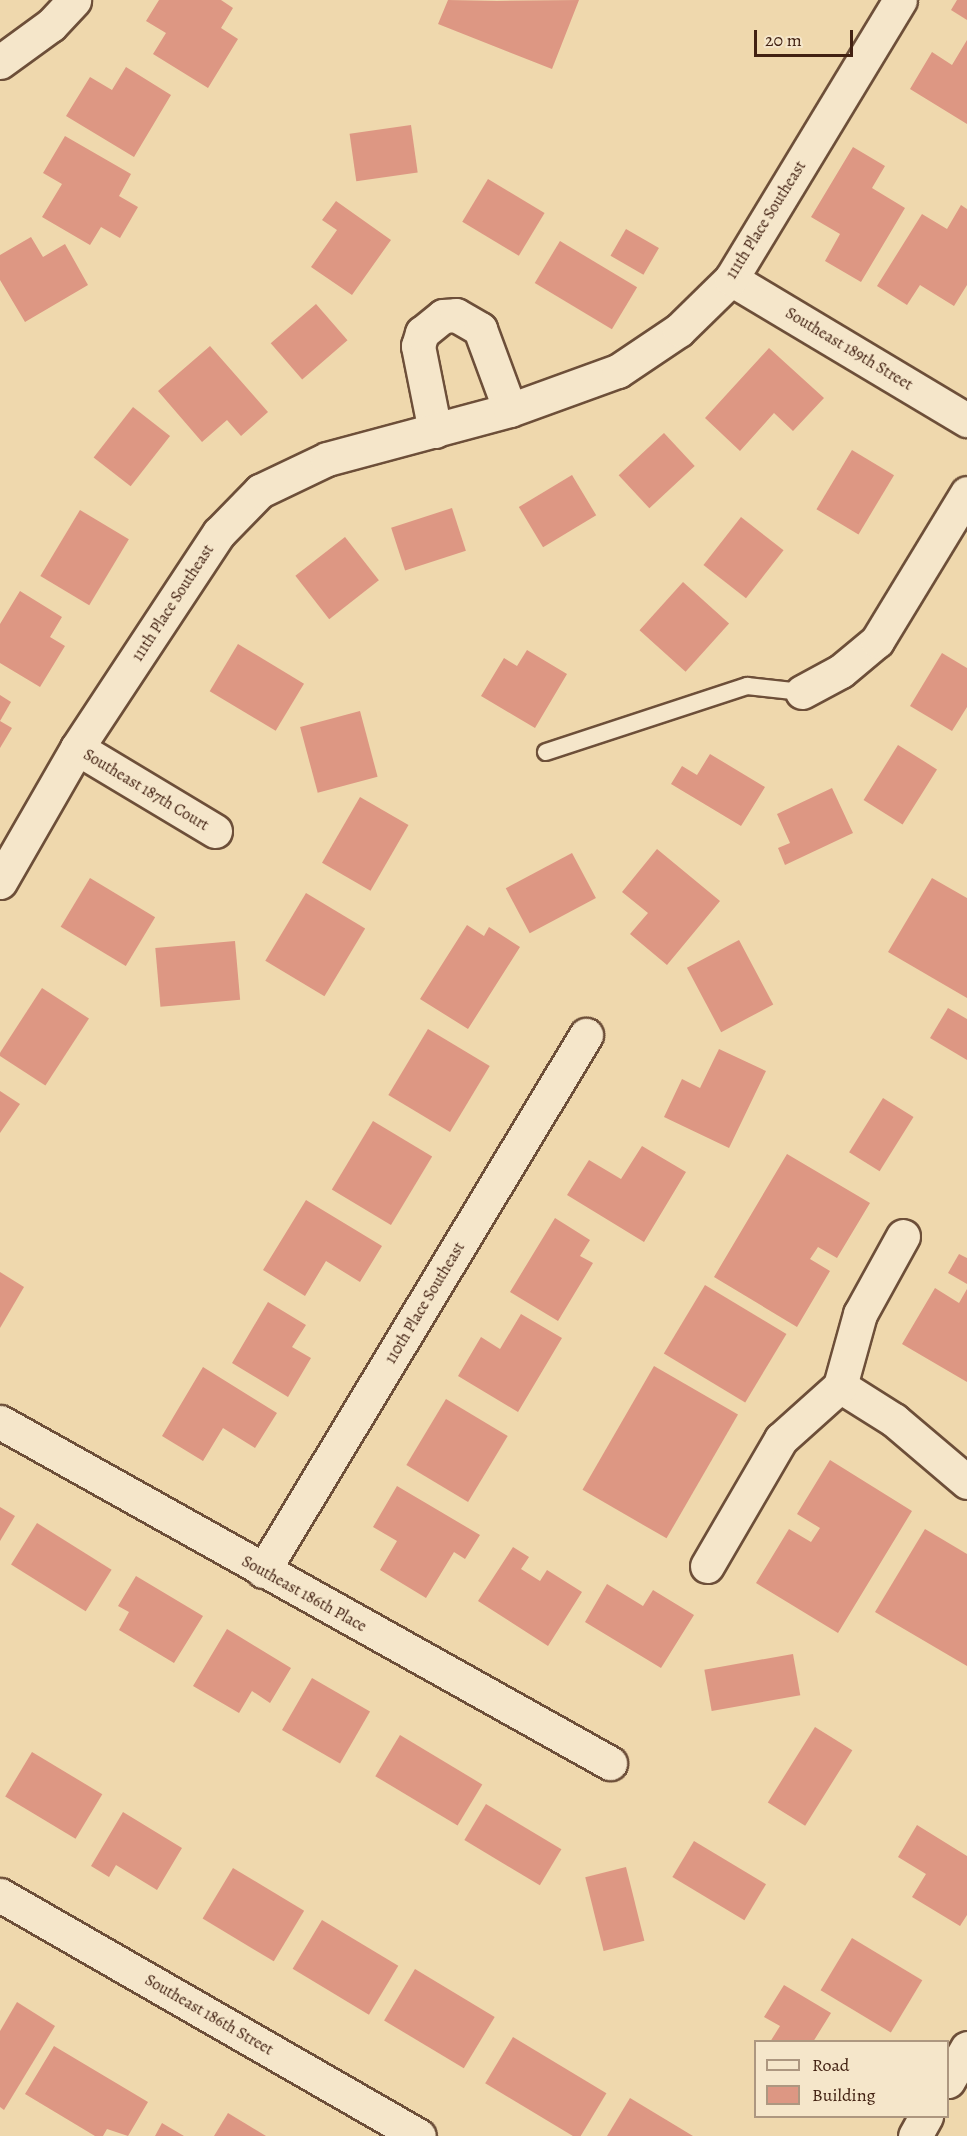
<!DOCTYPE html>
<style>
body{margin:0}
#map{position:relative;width:967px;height:2136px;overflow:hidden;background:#efd8ad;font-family:Alegreya,serif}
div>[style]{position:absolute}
.building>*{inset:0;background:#dd9783;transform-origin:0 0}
.roads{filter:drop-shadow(2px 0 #6d4f39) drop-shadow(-2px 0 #6d4f39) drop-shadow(0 2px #6d4f39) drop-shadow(0 -2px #6d4f39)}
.service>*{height:16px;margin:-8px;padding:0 8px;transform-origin:8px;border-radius:8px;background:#f5e6ca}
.minor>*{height:33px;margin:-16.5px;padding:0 16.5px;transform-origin:16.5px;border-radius:16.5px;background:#f5e6ca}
span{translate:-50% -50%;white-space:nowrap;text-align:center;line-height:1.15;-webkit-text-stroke:6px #f5e6ca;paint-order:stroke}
.street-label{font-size:16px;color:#422112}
.legend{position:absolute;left:754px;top:2040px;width:195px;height:78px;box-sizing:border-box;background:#f5e6ca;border:2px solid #ad9780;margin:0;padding:8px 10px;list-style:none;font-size:18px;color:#422112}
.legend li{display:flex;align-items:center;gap:12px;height:30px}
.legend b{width:30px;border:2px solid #ad9780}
.scale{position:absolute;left:754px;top:30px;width:99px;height:27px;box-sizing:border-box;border:3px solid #422112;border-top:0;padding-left:8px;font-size:18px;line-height:21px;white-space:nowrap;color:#422112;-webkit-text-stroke:4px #f5e6ca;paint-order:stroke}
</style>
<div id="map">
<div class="building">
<div style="clip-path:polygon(159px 0,221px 0,233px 8px,221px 28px,238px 39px,208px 88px,153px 54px,166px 33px,146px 21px)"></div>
<div style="clip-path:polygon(448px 0,497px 1px,579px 0,552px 69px,438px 24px)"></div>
<div style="clip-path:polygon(957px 0,967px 0,967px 20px,951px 10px)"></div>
<div style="clip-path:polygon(967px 40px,967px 124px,910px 89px,932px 52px,952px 65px)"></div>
<div style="clip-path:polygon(126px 67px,171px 95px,134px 157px,66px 116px,90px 77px,112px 90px)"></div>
<div style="left:411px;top:125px;width:48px;height:62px;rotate:82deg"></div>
<div style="clip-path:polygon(65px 136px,131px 174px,119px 196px,138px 207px,120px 238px,101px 227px,90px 245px,42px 217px,62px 184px,43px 173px)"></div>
<div style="clip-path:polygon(853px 147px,885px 166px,872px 188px,905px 208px,861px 282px,825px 261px,840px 234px,811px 217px)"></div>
<div style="left:488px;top:179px;width:66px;height:50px;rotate:31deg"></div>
<div style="clip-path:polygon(336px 201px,391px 240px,352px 295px,311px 267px,337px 230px,322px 220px)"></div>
<div style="clip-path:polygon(961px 205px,967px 209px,967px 285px,954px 306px,920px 285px,907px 305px,877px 286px,922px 214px,947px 229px)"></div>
<div style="left:626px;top:229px;width:38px;height:31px;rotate:30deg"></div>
<div style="clip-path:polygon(31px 237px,43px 257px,65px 244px,88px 285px,25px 322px,0 280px,0 255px)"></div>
<div style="left:560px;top:241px;width:90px;height:49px;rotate:31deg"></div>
<div style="left:316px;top:304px;width:48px;height:60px;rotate:49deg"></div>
<div style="clip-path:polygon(210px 346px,268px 412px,241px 436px,227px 420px,202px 442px,158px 391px)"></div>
<div style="clip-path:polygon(769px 348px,824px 398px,793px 431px,774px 413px,740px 451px,705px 418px)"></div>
<div style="left:133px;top:407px;width:47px;height:64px;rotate:38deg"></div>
<div style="left:664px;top:433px;width:45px;height:62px;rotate:47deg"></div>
<div style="left:852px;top:450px;width:49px;height:69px;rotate:31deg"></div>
<div style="left:572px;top:475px;width:47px;height:62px;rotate:59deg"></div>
<div style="left:452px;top:508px;width:45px;height:64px;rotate:72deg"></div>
<div style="left:80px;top:510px;width:57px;height:77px;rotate:31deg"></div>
<div style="left:741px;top:517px;width:54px;height:61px;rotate:38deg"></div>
<div style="left:345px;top:537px;width:55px;height:63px;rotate:52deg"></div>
<div style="left:683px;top:582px;width:62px;height:65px;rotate:42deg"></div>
<div style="clip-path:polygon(20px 591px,62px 617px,50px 637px,65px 646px,40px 687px,0 663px,0 624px)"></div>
<div style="left:238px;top:644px;width:77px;height:55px;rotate:31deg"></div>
<div style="clip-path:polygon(527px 650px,567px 674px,535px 728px,481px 696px,504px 658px,517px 666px)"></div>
<div style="clip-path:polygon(942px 653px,967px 668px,967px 707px,952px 731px,910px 706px)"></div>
<div style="clip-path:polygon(0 695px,11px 702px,0 721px)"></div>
<div style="left:360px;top:711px;width:68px;height:62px;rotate:75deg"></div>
<div style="clip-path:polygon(0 721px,12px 728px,0 748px)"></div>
<div style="left:898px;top:745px;width:46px;height:65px;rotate:32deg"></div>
<div style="clip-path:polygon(710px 754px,765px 787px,741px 826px,671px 784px,682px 766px,697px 775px)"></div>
<div style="clip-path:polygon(832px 788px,853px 833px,785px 865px,778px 848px,790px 843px,777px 814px)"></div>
<div style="left:360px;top:797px;width:56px;height:76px;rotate:30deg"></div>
<div style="clip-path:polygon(657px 849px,720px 901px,667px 965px,630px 934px,648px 913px,622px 892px)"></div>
<div style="left:572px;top:853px;width:51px;height:75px;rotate:62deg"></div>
<div style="left:90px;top:878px;width:76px;height:57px;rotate:31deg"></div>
<div style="clip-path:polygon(932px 878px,967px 898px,967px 998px,888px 952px)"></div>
<div style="left:306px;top:893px;width:69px;height:79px;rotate:31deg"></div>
<div style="clip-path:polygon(467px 925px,484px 936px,489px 927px,520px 947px,468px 1029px,420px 999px)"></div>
<div style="left:739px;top:940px;width:73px;height:59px;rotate:62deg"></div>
<div style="left:235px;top:941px;width:59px;height:80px;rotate:85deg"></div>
<div style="left:42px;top:988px;width:56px;height:80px;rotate:33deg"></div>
<div style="clip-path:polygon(948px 1008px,967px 1019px,967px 1060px,930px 1038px)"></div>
<div style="left:428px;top:1029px;width:72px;height:77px;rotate:31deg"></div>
<div style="clip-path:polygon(719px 1049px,766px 1071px,729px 1148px,664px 1117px,682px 1079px,700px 1088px)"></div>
<div style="clip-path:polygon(0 1091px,20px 1104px,0 1133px)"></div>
<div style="left:883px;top:1098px;width:36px;height:64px;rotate:32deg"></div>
<div style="left:373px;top:1121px;width:69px;height:80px;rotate:31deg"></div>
<div style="clip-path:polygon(642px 1146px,686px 1172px,644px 1242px,567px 1195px,589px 1160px,621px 1179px)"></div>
<div style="clip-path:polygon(787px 1154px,870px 1203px,837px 1258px,818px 1247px,810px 1259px,830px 1271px,797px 1327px,714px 1277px)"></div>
<div style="clip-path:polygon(306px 1200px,382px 1246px,360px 1282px,326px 1261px,305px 1296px,263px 1270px)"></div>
<div style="clip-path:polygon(555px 1218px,590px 1240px,580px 1256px,593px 1263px,558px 1321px,510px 1292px)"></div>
<div style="clip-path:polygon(959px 1254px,967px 1258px,967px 1284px,948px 1273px)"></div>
<div style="clip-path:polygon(0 1272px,24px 1287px,0 1328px)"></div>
<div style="left:705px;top:1285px;width:95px;height:80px;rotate:31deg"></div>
<div style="clip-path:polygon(935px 1288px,959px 1303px,967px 1289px,967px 1382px,902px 1344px)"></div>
<div style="clip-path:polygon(268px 1302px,306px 1325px,292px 1347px,311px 1358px,288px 1397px,232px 1363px)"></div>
<div style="clip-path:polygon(521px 1314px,562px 1338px,518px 1412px,458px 1376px,481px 1337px,500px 1349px)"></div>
<div style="left:654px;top:1366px;width:97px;height:143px;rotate:30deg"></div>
<div style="clip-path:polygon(203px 1367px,277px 1413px,255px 1448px,223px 1428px,203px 1461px,162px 1436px)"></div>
<div style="left:446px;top:1399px;width:72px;height:77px;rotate:31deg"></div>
<div style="clip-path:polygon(830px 1460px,912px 1511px,838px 1633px,756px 1583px,789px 1529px,811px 1542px,820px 1528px,797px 1514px)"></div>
<div style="clip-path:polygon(397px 1486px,480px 1535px,465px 1559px,454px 1552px,426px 1598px,380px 1570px,397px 1541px,373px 1527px)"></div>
<div style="clip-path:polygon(0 1507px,15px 1516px,0 1541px)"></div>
<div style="left:37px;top:1523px;width:88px;height:49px;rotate:32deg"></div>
<div style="clip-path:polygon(925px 1529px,967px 1554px,967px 1666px,875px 1612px)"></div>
<div style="clip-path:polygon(513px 1547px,529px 1557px,521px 1569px,540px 1581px,547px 1570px,582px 1592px,548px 1646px,478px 1601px)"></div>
<div style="clip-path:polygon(136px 1576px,203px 1616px,174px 1663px,119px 1630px,129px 1612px,118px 1606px)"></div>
<div style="clip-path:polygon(607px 1584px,643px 1606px,653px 1590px,694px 1615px,661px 1668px,585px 1622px)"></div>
<div style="clip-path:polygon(227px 1629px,291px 1668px,270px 1703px,252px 1691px,239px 1713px,193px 1686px)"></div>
<div style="left:793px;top:1654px;width:42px;height:90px;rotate:80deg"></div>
<div style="left:312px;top:1678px;width:67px;height:60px;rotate:30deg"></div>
<div style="left:815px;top:1727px;width:44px;height:89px;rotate:32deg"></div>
<div style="left:400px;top:1735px;width:96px;height:48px;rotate:31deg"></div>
<div style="left:32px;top:1752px;width:82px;height:52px;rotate:31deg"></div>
<div style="left:486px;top:1804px;width:88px;height:42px;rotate:31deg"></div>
<div style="clip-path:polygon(123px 1812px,182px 1848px,157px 1890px,116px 1865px,109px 1877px,91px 1866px)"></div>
<div style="clip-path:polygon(917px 1825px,967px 1856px,967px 1915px,960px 1926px,912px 1897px,926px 1874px,898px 1857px)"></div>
<div style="left:694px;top:1841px;width:84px;height:42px;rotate:31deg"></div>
<div style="left:626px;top:1867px;width:76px;height:42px;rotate:76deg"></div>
<div style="left:233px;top:1868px;width:83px;height:59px;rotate:31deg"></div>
<div style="left:322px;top:1920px;width:89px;height:57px;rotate:31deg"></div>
<div style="left:852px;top:1938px;width:82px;height:61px;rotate:31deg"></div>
<div style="left:415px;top:1969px;width:93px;height:60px;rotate:31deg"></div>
<div style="clip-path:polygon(784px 1985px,831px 2013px,813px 2042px,770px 2042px,780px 2026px,764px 2017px)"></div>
<div style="clip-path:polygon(17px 2002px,55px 2026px,4px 2110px,0 2107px,0 2031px)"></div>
<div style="left:513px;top:2037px;width:109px;height:54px;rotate:31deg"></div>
<div style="clip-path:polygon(54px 2046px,148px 2102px,128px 2136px,107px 2129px,103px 2136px,95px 2136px,25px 2094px)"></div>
<div style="clip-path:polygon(630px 2098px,693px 2136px,607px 2136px)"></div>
<div style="clip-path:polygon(228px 2113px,266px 2136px,214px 2136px)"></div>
<div style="clip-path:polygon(162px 2123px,184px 2136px,155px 2136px)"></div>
</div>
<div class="roads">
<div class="service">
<div style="left:546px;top:752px;width:212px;rotate:-18.2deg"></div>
<div style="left:747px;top:686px;width:55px;rotate:6.2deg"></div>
</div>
<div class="minor">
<div style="left:0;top:62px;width:63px;rotate:-36deg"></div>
<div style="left:51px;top:25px;width:34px;rotate:-47deg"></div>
<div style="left:731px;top:279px;width:275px;rotate:30.9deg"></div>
<div style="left:435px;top:431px;width:87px;rotate:-101.3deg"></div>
<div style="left:418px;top:346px;width:14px;rotate:-73deg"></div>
<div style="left:422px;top:333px;width:27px;rotate:-39deg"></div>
<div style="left:443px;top:316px;width:13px;rotate:-4deg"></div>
<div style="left:456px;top:315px;width:28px;rotate:30deg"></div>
<div style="left:480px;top:329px;width:86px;rotate:69.7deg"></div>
<div style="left:802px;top:692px;width:44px;rotate:-28.3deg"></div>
<div style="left:841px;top:671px;width:47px;rotate:-39.8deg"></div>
<div style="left:877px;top:641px;width:173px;rotate:-58.7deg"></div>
<div style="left:77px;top:748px;width:161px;rotate:31deg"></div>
<div style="left:0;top:882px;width:155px;rotate:-60.1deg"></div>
<div style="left:77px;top:748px;width:258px;rotate:-56.6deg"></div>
<div style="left:219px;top:533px;width:59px;rotate:-45.7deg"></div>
<div style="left:260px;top:491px;width:74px;rotate:-25.5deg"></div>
<div style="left:327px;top:459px;width:189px;rotate:-15deg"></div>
<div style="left:510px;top:410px;width:115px;rotate:-19.9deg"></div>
<div style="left:618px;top:371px;width:73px;rotate:-33.9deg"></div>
<div style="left:679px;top:330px;width:73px;rotate:-44.4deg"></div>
<div style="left:731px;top:279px;width:326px;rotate:-58.8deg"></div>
<div style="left:840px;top:1386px;width:64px;rotate:32.2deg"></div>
<div style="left:894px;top:1420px;width:96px;rotate:40.3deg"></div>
<div style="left:0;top:1422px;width:699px;rotate:29.21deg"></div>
<div style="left:707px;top:1566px;width:147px;rotate:-59.8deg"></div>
<div style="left:781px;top:1439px;width:79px;rotate:-41.9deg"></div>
<div style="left:840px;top:1386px;width:75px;rotate:-74.5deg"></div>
<div style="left:860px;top:1314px;width:89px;rotate:-61.1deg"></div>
<div style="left:263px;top:1571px;width:626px;rotate:-58.93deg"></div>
<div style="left:0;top:1895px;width:483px;rotate:29.9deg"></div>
<div style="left:948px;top:2081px;width:38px;rotate:-60deg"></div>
<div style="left:915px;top:2136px;width:23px;rotate:-61deg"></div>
</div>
</div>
<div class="street-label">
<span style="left:766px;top:220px;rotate:-58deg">111th Place Southeast</span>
<span style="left:849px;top:349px;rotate:31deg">Southeast 189th Street</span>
<span style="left:173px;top:603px;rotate:-57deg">111th Place Southeast</span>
<span style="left:146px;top:790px;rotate:31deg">Southeast 187th Court</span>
<span style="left:425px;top:1303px;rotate:-59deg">110th Place Southeast</span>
<span style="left:304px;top:1594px;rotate:29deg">Southeast 186th Place</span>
<span style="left:209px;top:2015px;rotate:30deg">Southeast 186th Street</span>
</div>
<ul class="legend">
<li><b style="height:8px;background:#f5e6ca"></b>Road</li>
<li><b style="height:16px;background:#dd9783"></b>Building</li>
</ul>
<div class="scale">20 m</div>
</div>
